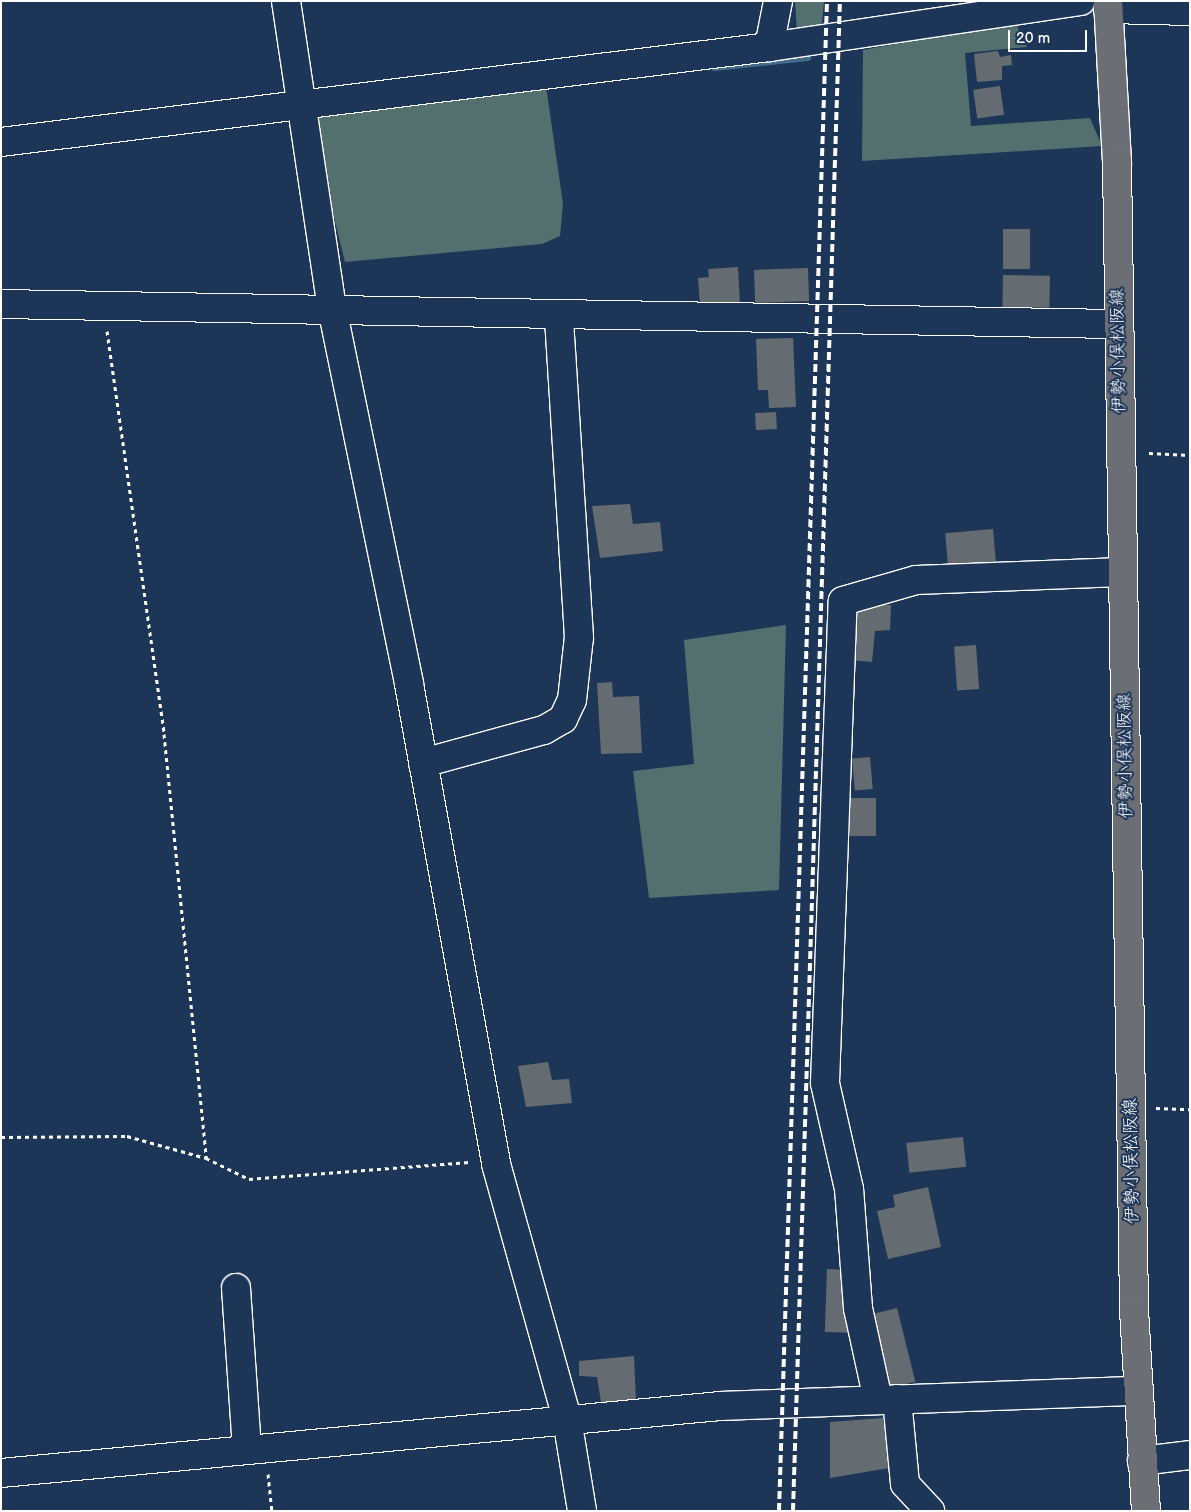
<!DOCTYPE html>
<meta charset="utf-8">
<style>
body{margin:0}
#map{position:relative;width:1191px;height:1512px;overflow:hidden;background:#1d3557;font-family:"Balsamiq Sans","Klee One",sans-serif}
div>[style]{position:absolute}
.green>*{inset:0;background:#54706e}
.stream>*{height:8px;margin:-4px;padding:0 4px;transform-origin:4px;border-radius:4px;background:#426d8a}
.building>*{inset:0;background:#656c71;transform-origin:0 0}
.path>*{height:3px;margin-top:-1.5px;transform-origin:0;background:repeating-linear-gradient(90deg,#fff 0 4px,transparent 0 8px)}
.roads{filter:drop-shadow(1px 0 #fff) drop-shadow(-1px 0 #fff) drop-shadow(0 1px #fff) drop-shadow(0 -1px #fff)}
.minor>*{height:28px;margin:-14px;padding:0 14px;transform-origin:14px;border-radius:14px;background:#1d3557}
.major>*{height:28px;margin:-14px;padding:0 14px;transform-origin:14px;border-radius:14px;background:#6b6f75}
.rail>*{height:4px;margin-top:-2px;transform-origin:0;background:repeating-linear-gradient(90deg,#fff 0 8px,transparent 0 12px)}
span{translate:-50% -50%;white-space:nowrap;text-align:center;line-height:1.15;-webkit-text-stroke:4px #1d3557;paint-order:stroke}
.street-label{font-size:18px;color:#fff}
.frame{position:absolute;inset:0;border:2px solid #fff;pointer-events:none}
.scale{position:absolute;left:1008px;top:30px;width:79px;height:22px;box-sizing:border-box;border:2px solid #fff;border-top:0;padding-left:6px;font-size:15px;line-height:18px;white-space:nowrap;color:#fff;-webkit-text-stroke:4px #1d3557;paint-order:stroke}
</style>
<div id="map">
<div class="green">
<div style="clip-path:polygon(795px 1px,824px 1px,822px 23px,816px 31px,797px 31px)"></div>
<div style="clip-path:polygon(1015px 22px,1027px 47px,965px 53px,971px 126px,1090px 118px,1102px 146px,862px 161px,863px 50px)"></div>
<div style="clip-path:polygon(546px 86px,563px 204px,560px 236px,542px 244px,345px 262px,309px 115px)"></div>
<div style="clip-path:polygon(786px 625px,779px 890px,649px 898px,633px 771px,694px 764px,684px 640px)"></div>
</div>
<div class="stream">
<div style="left:715px;top:67px;width:93px;rotate:-6.2deg"></div>
</div>
<div class="building">
<div style="clip-path:polygon(998px 51px,1000px 57px,1011px 55px,1012px 65px,1002px 66px,1002px 80px,977px 82px,974px 54px)"></div>
<div style="left:1000px;top:86px;width:29px;height:27px;rotate:82deg"></div>
<div style="left:1003px;top:229px;width:27px;height:40px"></div>
<div style="clip-path:polygon(738px 267px,740px 304px,700px 306px,698px 278px,709px 277px,708px 269px)"></div>
<div style="left:808px;top:268px;width:33px;height:54px;rotate:88deg"></div>
<div style="left:1003px;top:275px;width:47px;height:32px;rotate:1deg"></div>
<div style="clip-path:polygon(793px 338px,796px 407px,769px 408px,768px 390px,758px 390px,756px 339px)"></div>
<div style="left:776px;top:412px;width:17px;height:21px;rotate:87deg"></div>
<div style="clip-path:polygon(630px 504px,633px 524px,660px 522px,663px 551px,600px 558px,592px 506px)"></div>
<div style="left:993px;top:529px;width:35px;height:48px;rotate:85deg"></div>
<div style="clip-path:polygon(853px 604px,891px 605px,890px 630px,875px 631px,872px 662px,851px 660px)"></div>
<div style="left:976px;top:645px;width:44px;height:22px;rotate:86deg"></div>
<div style="clip-path:polygon(612px 682px,613px 697px,639px 696px,642px 753px,601px 754px,597px 683px)"></div>
<div style="left:870px;top:757px;width:32px;height:18px;rotate:85deg"></div>
<div style="left:850px;top:798px;width:26px;height:38px"></div>
<div style="clip-path:polygon(548px 1062px,552px 1080px,569px 1079px,572px 1103px,526px 1107px,518px 1066px)"></div>
<div style="left:963px;top:1137px;width:30px;height:57px;rotate:84deg"></div>
<div style="clip-path:polygon(928px 1187px,941px 1247px,888px 1259px,877px 1211px,895px 1207px,893px 1195px)"></div>
<div style="left:827px;top:1269px;width:26px;height:63px;rotate:2deg"></div>
<div style="left:897px;top:1308px;width:76px;height:35px;rotate:76deg"></div>
<div style="clip-path:polygon(634px 1356px,636px 1402px,601px 1402px,597px 1377px,579px 1376px,579px 1361px)"></div>
<div style="clip-path:polygon(883px 1418px,895px 1467px,830px 1478px,830px 1422px)"></div>
</div>
<div class="path">
<div style="left:107px;top:331px;width:407px;rotate:81.9deg"></div>
<div style="left:164px;top:734px;width:426px;rotate:84.3deg"></div>
<div style="left:1149px;top:453px;width:41px;rotate:2.8deg"></div>
<div style="left:1156px;top:1108px;width:34px;rotate:2deg"></div>
<div style="left:1px;top:1137px;width:126px;rotate:-0.5deg"></div>
<div style="left:127px;top:1136px;width:82px;rotate:15.6deg"></div>
<div style="left:206px;top:1158px;width:48px;rotate:26deg"></div>
<div style="left:249px;top:1179px;width:221px;rotate:-4.4deg"></div>
<div style="left:268px;top:1474px;width:37px;rotate:84deg"></div>
</div>
<div class="roads">
<div class="minor">
<div style="left:286px;top:1px;width:310px;rotate:81.5deg"></div>
<div style="left:332px;top:308px;width:384px;rotate:78.4deg"></div>
<div style="left:409px;top:684px;width:488px;rotate:79.7deg"></div>
<div style="left:496px;top:1164px;width:265px;rotate:74.4deg"></div>
<div style="left:567px;top:1419px;width:93px;rotate:80.7deg"></div>
<div style="left:1108px;top:9px;width:82px;rotate:1.4deg"></div>
<div style="left:769px;top:47px;width:47px;rotate:-78.9deg"></div>
<div style="left:1px;top:142px;width:774px;rotate:-7.05deg"></div>
<div style="left:769px;top:47px;width:315px;rotate:-8.4deg"></div>
<div style="left:1px;top:304px;width:1117px;rotate:1.03deg"></div>
<div style="left:423px;top:763px;width:125px;rotate:-15.3deg"></div>
<div style="left:544px;top:730px;width:22px;rotate:-30deg"></div>
<div style="left:563px;top:719px;width:21px;rotate:-65deg"></div>
<div style="left:572px;top:700px;width:63px;rotate:-83.7deg"></div>
<div style="left:579px;top:637px;width:323px;rotate:-93.6deg"></div>
<div style="left:236px;top:1288px;width:161px;rotate:86.1deg"></div>
<div style="left:897px;top:1399px;width:85px;rotate:84.6deg"></div>
<div style="left:905px;top:1484px;width:37px;rotate:47deg"></div>
<div style="left:878px;top:1400px;width:94px;rotate:-102.3deg"></div>
<div style="left:858px;top:1308px;width:119px;rotate:-94.3deg"></div>
<div style="left:849px;top:1189px;width:109px;rotate:-102.8deg"></div>
<div style="left:825px;top:1083px;width:482px;rotate:-87.9deg"></div>
<div style="left:843px;top:601px;width:76px;rotate:-16deg"></div>
<div style="left:916px;top:580px;width:206px;rotate:-2.2deg"></div>
<div style="left:1142px;top:1461px;width:48px;rotate:-7.1deg"></div>
<div style="left:1px;top:1473px;width:722px;rotate:-5.32deg"></div>
<div style="left:720px;top:1406px;width:418px;rotate:-2.1deg"></div>
</div>
<div class="major">
<div style="left:1108px;top:1px;width:161px;rotate:86.8deg"></div>
<div style="left:1117px;top:162px;width:1148px;rotate:89.15deg"></div>
<div style="left:1134px;top:1310px;width:201px;rotate:86.6deg"></div>
</div>
</div>
<div class="rail">
<div style="left:779px;top:1511px;width:1511px;rotate:-88.18deg"></div>
<div style="left:793px;top:1511px;width:1511px;rotate:-88.22deg"></div>
</div>
<div class="street-label">
<span style="left:1119px;top:351px;rotate:-91deg">伊勢小俣松阪線</span>
<span style="left:1126px;top:756px;rotate:-91deg">伊勢小俣松阪線</span>
<span style="left:1132px;top:1161px;rotate:-91deg">伊勢小俣松阪線</span>
</div>
<div class="frame"></div>
<div class="scale">20 m</div>
</div>
